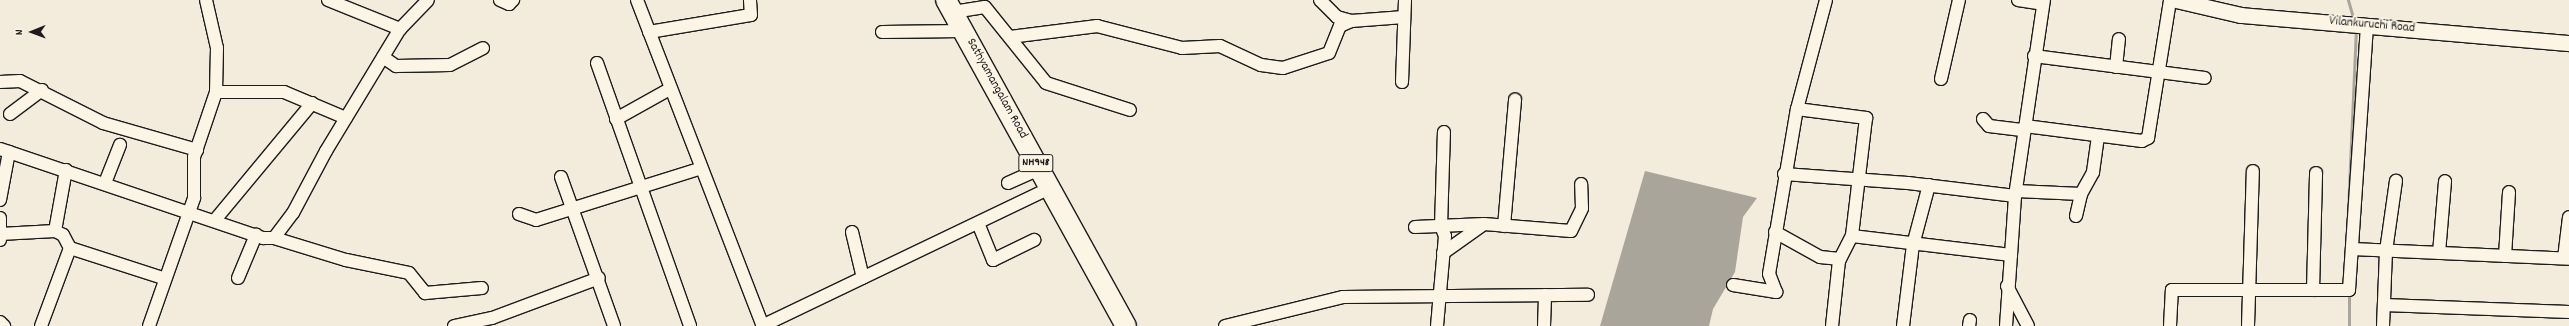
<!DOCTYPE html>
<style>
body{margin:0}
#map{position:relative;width:2569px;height:326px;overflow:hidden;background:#f3ecdd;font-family:Dekko,sans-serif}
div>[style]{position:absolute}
.water>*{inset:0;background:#aaa59b}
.stream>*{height:3px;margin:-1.5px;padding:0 1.5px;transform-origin:1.5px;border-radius:1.5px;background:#aaa59b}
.roads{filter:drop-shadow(1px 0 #1c1c1c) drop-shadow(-1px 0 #1c1c1c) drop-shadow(0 1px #1c1c1c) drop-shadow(0 -1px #1c1c1c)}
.minor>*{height:12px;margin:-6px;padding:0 6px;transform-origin:6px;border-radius:6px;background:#fcf5e5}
.tertiary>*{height:15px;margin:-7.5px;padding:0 7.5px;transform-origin:7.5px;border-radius:7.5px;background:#fcf5e5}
.trunk>*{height:20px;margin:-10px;padding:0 10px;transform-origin:10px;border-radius:10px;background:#fcf5e5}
span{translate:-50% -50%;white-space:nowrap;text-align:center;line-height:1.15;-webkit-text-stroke:4px #fcf5e5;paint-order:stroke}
.shield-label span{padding:1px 3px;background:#fcf5e5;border:1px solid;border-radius:3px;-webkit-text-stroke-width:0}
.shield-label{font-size:12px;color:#1c1c1c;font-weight:700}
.street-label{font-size:13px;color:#1c1c1c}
.north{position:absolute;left:12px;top:12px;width:40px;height:40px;-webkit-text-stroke:3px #fcf5e5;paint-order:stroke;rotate:269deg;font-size:11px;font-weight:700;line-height:16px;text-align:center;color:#1c1c1c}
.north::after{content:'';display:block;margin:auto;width:14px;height:18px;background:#1c1c1c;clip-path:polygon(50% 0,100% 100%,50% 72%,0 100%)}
</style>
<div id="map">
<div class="water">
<div style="clip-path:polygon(1645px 171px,1757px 198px,1743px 217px,1735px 272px,1713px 309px,1709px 326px,1600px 326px)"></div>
</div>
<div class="stream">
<div style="left:2348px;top:0;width:22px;rotate:74deg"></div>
<div style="left:2347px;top:234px;width:204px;rotate:-87.5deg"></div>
<div style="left:2349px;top:292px;width:34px;rotate:90deg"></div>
</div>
<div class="roads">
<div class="minor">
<div style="left:328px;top:0;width:78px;rotate:21.9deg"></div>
<div style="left:500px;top:0;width:10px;rotate:24deg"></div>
<div style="left:509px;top:4px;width:6px;rotate:-45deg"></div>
<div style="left:637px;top:0;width:350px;rotate:68.9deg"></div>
<div style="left:1320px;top:0;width:24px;rotate:45deg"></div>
<div style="left:1337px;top:17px;width:15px;rotate:16deg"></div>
<div style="left:1351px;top:21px;width:53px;rotate:-4.3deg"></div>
<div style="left:1826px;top:0;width:113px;rotate:104.9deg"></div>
<div style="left:1797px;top:109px;width:70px;rotate:7.4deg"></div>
<div style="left:1866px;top:118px;width:119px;rotate:96.8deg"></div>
<div style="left:2018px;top:0;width:25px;rotate:9deg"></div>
<div style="left:953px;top:12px;width:32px;rotate:-9deg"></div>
<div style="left:985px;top:7px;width:97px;rotate:51.2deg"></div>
<div style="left:1046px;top:83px;width:88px;rotate:17.8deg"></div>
<div style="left:649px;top:32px;width:103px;rotate:-9.5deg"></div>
<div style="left:751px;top:15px;width:15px;rotate:-94deg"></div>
<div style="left:882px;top:32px;width:81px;rotate:-0.7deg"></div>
<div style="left:1010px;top:37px;width:88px;rotate:-7.2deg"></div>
<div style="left:1097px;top:26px;width:88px;rotate:14.5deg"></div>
<div style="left:1182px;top:48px;width:38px;rotate:-3deg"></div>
<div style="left:1220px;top:46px;width:45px;rotate:24.9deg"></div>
<div style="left:1261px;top:65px;width:22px;rotate:8deg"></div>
<div style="left:1283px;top:68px;width:48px;rotate:-18.1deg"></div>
<div style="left:1329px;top:53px;width:29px;rotate:-68deg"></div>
<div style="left:1340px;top:26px;width:12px;rotate:-24deg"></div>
<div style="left:2034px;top:56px;width:172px;rotate:7.3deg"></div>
<div style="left:383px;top:57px;width:16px;rotate:35deg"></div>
<div style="left:396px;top:66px;width:54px;rotate:-1.1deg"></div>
<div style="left:450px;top:65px;width:37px;rotate:-27deg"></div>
<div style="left:597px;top:63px;width:279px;rotate:70.5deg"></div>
<div style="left:2116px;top:67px;width:28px;rotate:-84deg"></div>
<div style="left:1941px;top:79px;width:81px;rotate:-77.2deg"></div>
<div style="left:0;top:82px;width:20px;rotate:-3deg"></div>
<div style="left:20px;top:81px;width:93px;rotate:26.8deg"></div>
<div style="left:103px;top:123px;width:98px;rotate:16deg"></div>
<div style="left:1402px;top:82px;width:82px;rotate:-87.9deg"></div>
<div style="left:216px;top:92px;width:68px"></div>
<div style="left:284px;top:92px;width:67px;rotate:22.8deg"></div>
<div style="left:10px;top:114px;width:40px;rotate:-37deg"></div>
<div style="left:616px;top:119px;width:62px;rotate:-29.1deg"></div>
<div style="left:1983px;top:119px;width:9px;rotate:49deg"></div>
<div style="left:1989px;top:126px;width:35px;rotate:7deg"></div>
<div style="left:2025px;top:126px;width:118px;rotate:7.3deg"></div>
<div style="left:2142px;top:141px;width:7px;rotate:-27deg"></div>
<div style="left:2148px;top:138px;width:140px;rotate:-80.9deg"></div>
<div style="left:0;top:149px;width:278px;rotate:18.7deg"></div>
<div style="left:263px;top:238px;width:11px"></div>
<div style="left:274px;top:238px;width:31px;rotate:-53deg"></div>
<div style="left:293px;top:213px;width:70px;rotate:-62deg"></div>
<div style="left:326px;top:151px;width:143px;rotate:-58.8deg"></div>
<div style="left:400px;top:29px;width:40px;rotate:-46deg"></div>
<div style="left:1784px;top:174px;width:124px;rotate:4.2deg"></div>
<div style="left:1908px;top:183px;width:108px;rotate:6.9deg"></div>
<div style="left:561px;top:177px;width:158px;rotate:70.4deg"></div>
<div style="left:105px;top:183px;width:41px;rotate:-68.5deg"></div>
<div style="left:1008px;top:183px;width:35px;rotate:-24deg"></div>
<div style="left:2016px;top:191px;width:65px;rotate:2.6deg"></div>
<div style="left:0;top:200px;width:49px;rotate:-79.4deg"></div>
<div style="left:519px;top:214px;width:18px;rotate:19deg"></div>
<div style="left:536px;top:220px;width:171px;rotate:-17.4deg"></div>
<div style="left:2076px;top:216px;width:23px;rotate:-77deg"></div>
<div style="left:2081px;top:194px;width:25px;rotate:-61deg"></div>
<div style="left:2093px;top:172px;width:36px;rotate:-82deg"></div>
<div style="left:0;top:218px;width:22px;rotate:90deg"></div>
<div style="left:215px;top:220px;width:152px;rotate:-50.3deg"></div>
<div style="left:978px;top:223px;width:40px;rotate:68deg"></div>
<div style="left:993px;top:260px;width:46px;rotate:-26deg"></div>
<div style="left:1504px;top:226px;width:127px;rotate:-85deg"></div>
<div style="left:1415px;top:227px;width:69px;rotate:-2.5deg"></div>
<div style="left:1484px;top:224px;width:87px;rotate:4.6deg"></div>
<div style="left:1571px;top:231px;width:25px;rotate:-64deg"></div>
<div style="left:1582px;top:208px;width:24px;rotate:-92deg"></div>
<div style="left:852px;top:232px;width:47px;rotate:76.6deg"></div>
<div style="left:1775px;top:232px;width:51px;rotate:29.1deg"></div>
<div style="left:1820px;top:257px;width:20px;rotate:6deg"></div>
<div style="left:0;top:234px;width:55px;rotate:-3.1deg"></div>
<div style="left:274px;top:238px;width:75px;rotate:17deg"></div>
<div style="left:346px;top:260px;width:64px;rotate:11.7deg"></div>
<div style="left:409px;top:273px;width:26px;rotate:51deg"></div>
<div style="left:425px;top:293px;width:57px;rotate:-5deg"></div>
<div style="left:70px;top:248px;width:98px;rotate:17.9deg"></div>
<div style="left:2352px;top:249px;width:217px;rotate:2.6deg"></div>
<div style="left:1443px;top:253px;width:50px;rotate:-35.3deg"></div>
<div style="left:2439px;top:253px;width:72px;rotate:-85.2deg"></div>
<div style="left:2505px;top:256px;width:64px;rotate:-86.4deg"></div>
<div style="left:2564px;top:258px;width:41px;rotate:-83deg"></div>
<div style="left:238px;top:278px;width:47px;rotate:-67.3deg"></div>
<div style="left:1733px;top:285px;width:44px;rotate:9.2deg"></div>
<div style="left:1776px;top:292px;width:19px;rotate:-111deg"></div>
<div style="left:1769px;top:274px;width:167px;rotate:-80.4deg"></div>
<div style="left:2007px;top:286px;width:45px;rotate:62.3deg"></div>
<div style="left:2313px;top:290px;width:117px;rotate:-88.5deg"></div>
<div style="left:2384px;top:305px;width:185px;rotate:2.2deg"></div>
<div style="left:0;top:322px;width:6px;rotate:45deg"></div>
<div style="left:41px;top:326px;width:83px;rotate:-69.6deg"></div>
<div style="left:70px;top:248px;width:15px;rotate:-118deg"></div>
<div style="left:63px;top:235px;width:9px;rotate:-153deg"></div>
<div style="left:55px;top:231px;width:62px;rotate:-79.8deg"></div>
<div style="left:149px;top:326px;width:136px;rotate:-70.6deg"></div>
<div style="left:194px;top:198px;width:41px;rotate:-90deg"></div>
<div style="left:194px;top:157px;width:69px;rotate:-71.3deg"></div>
<div style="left:216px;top:92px;width:44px;rotate:-88.7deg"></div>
<div style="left:217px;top:48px;width:49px;rotate:-102.9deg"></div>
<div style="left:454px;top:326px;width:39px;rotate:-12deg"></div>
<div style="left:492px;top:318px;width:114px;rotate:-20.5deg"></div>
<div style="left:762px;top:326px;width:319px;rotate:-25.6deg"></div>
<div style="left:1225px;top:326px;width:122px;rotate:-13.8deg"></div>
<div style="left:1343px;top:297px;width:245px;rotate:-0.5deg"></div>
<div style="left:1437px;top:326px;width:90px;rotate:-84.9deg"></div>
<div style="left:1445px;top:236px;width:11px;rotate:-112deg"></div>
<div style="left:1441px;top:226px;width:94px;rotate:-88.2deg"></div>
<div style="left:1544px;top:326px;width:31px;rotate:-88deg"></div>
<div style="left:1832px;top:326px;width:65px;rotate:-83.9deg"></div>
<div style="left:1839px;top:261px;width:28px;rotate:-63deg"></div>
<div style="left:1852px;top:236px;width:160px;rotate:6.8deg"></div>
<div style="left:2011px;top:255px;width:59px;rotate:-86.1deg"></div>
<div style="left:2015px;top:196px;width:198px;rotate:-81.6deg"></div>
<div style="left:1903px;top:326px;width:82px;rotate:-83deg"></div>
<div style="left:1913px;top:245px;width:62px;rotate:-75.1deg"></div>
<div style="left:1969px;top:326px;width:6px;rotate:-81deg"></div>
<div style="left:2006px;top:326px;width:71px;rotate:-86deg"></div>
<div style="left:2170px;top:326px;width:36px;rotate:-87deg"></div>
<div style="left:2172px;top:290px;width:177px"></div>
<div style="left:2349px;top:290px;width:265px;rotate:-86.1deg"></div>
<div style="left:2248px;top:326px;width:155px;rotate:-88.2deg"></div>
<div style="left:2383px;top:326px;width:75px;rotate:-87.7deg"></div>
<div style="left:2386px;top:251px;width:71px;rotate:-81.9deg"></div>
</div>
<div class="tertiary">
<div style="left:2176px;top:0;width:67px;rotate:13deg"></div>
<div style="left:2241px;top:15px;width:329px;rotate:4.9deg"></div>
</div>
<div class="trunk">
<div style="left:946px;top:0;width:372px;rotate:61.1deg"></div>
</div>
</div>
<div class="shield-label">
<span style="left:1036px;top:163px">NH948</span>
</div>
<div class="street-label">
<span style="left:2372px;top:26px;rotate:5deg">Vilankuruchi Road</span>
<span style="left:996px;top:89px;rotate:61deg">Sathyamangalam Road</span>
</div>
<div class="north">N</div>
</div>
